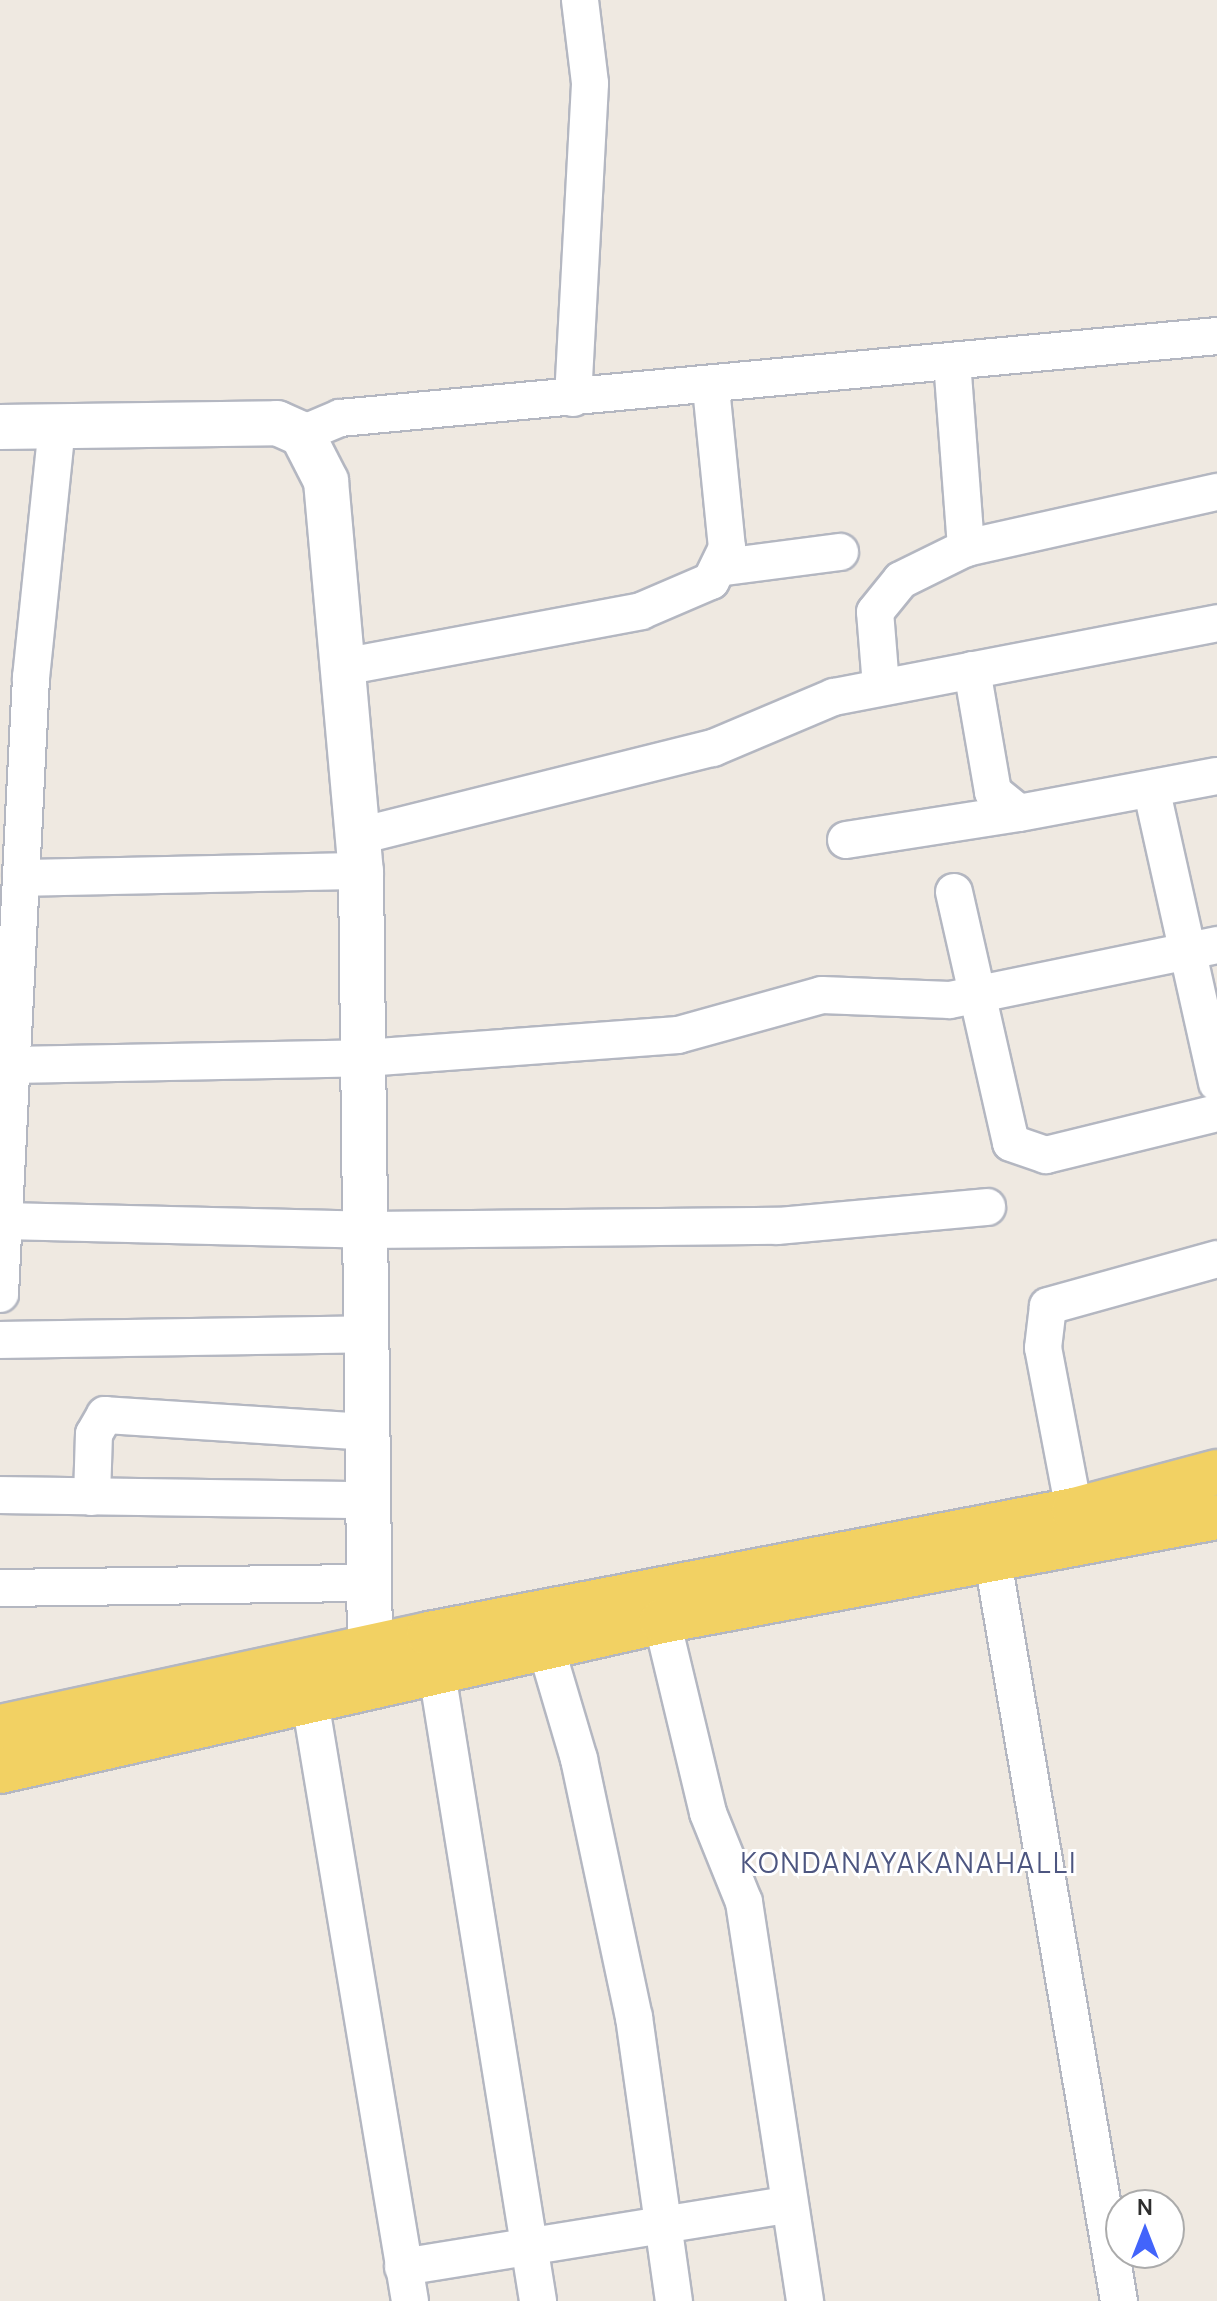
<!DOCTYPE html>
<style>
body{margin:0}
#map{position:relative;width:1217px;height:2301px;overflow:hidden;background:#efe9e1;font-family:Manrope,sans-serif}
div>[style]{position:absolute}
.roads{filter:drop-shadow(2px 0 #b4b7c1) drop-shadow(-2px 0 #b4b7c1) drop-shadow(0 2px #b4b7c1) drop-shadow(0 -2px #b4b7c1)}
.minor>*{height:36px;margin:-18px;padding:0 18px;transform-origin:18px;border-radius:18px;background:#fff}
.tertiary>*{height:44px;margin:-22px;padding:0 22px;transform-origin:22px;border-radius:22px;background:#fff}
.primary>*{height:44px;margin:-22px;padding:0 22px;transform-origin:22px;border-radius:22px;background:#f2d163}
span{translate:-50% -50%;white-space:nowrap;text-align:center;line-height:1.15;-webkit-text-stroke:6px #fff;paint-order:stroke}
.quarter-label{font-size:28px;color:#4d5680;letter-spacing:2px}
.north{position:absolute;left:1105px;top:2189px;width:80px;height:80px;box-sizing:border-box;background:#fff;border:2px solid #ababab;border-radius:50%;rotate:0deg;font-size:22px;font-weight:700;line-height:32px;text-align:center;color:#2e2e2e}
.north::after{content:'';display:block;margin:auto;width:28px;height:36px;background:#4264fb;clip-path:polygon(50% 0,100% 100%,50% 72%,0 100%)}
</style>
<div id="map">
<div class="roads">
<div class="minor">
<div style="left:952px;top:361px;width:188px;rotate:85.7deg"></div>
<div style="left:573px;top:398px;width:315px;rotate:-86.9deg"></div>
<div style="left:590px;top:83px;width:84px;rotate:-96.9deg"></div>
<div style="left:302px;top:434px;width:41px;rotate:-22.8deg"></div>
<div style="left:340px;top:418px;width:881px;rotate:-5.34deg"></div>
<div style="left:724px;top:567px;width:117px;rotate:-7.4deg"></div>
<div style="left:343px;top:667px;width:303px;rotate:-10.6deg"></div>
<div style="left:641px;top:611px;width:76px;rotate:-23.2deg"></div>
<div style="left:711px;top:581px;width:37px;rotate:-64deg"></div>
<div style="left:727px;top:548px;width:162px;rotate:-95.7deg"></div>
<div style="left:972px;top:670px;width:124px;rotate:80.2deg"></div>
<div style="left:993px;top:792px;width:33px;rotate:39deg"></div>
<div style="left:1019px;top:813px;width:201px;rotate:-10.6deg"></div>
<div style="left:881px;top:686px;width:74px;rotate:-94.6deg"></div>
<div style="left:875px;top:612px;width:41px;rotate:-50.9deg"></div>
<div style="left:901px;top:580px;width:72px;rotate:-26.2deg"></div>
<div style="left:966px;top:548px;width:257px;rotate:-12.6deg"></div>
<div style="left:1152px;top:792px;width:298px;rotate:77.4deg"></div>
<div style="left:359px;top:836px;width:365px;rotate:-14deg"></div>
<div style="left:713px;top:748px;width:131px;rotate:-22.9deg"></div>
<div style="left:834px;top:697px;width:390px;rotate:-10.9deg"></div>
<div style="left:846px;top:840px;width:175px;rotate:-8.9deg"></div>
<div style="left:21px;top:878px;width:340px;rotate:-1.2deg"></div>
<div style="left:954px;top:892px;width:257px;rotate:77.2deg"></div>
<div style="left:1011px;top:1143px;width:37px;rotate:19deg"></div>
<div style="left:1046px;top:1155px;width:176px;rotate:-13.8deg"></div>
<div style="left:12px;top:1065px;width:353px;rotate:-1.1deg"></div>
<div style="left:365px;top:1058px;width:314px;rotate:-4.2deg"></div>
<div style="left:678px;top:1035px;width:149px;rotate:-15.5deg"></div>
<div style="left:822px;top:995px;width:128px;rotate:2.2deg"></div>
<div style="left:950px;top:1000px;width:273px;rotate:-11.6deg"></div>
<div style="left:4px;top:1221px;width:363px;rotate:1.4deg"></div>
<div style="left:367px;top:1230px;width:411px;rotate:-0.6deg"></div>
<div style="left:778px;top:1226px;width:210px;rotate:-5.2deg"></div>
<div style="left:0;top:1294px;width:617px;rotate:-87.12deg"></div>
<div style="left:31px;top:678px;width:253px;rotate:-84.1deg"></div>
<div style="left:0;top:1340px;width:367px;rotate:-0.9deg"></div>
<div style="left:0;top:1495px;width:368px;rotate:0.8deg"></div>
<div style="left:92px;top:1497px;width:63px;rotate:-88.2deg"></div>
<div style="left:94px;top:1434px;width:22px;rotate:-60deg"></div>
<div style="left:105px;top:1415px;width:263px;rotate:3.7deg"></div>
<div style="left:1074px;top:1510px;width:165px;rotate:-100.8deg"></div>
<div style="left:1043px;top:1348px;width:42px;rotate:-83.2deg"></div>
<div style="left:1048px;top:1306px;width:175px;rotate:-15.5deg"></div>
<div style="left:993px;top:1561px;width:751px;rotate:80.34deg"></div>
<div style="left:0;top:1588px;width:369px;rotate:-0.8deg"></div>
<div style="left:662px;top:1621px;width:197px;rotate:76.5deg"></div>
<div style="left:708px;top:1813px;width:96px;rotate:68deg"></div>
<div style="left:744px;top:1902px;width:404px;rotate:81.3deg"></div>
<div style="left:547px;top:1651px;width:113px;rotate:73.5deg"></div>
<div style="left:579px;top:1759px;width:264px;rotate:78deg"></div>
<div style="left:634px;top:2017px;width:287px;rotate:82deg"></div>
<div style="left:437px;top:1673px;width:636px;rotate:80.86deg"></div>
<div style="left:310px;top:1701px;width:608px;rotate:80.54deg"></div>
<div style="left:403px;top:2267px;width:387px;rotate:-9.2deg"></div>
</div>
<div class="tertiary">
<div style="left:0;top:427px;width:277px;rotate:-0.8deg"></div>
<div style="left:277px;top:423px;width:27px;rotate:24deg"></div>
<div style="left:302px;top:434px;width:53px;rotate:62.9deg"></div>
<div style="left:326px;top:481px;width:392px;rotate:84.9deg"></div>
<div style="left:361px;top:871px;width:777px;rotate:89.34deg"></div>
</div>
<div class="primary">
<div style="left:0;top:1727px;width:439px;rotate:-12.2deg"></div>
<div style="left:429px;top:1634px;width:657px;rotate:-10.88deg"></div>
<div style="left:1074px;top:1510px;width:148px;rotate:-14.9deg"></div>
<div style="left:0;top:1771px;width:679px;rotate:-12.77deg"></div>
<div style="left:662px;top:1621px;width:565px;rotate:-10.61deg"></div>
</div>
</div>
<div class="quarter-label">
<span style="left:909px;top:1862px">KONDANAYAKANAHALLI</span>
</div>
<div class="north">N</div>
</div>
